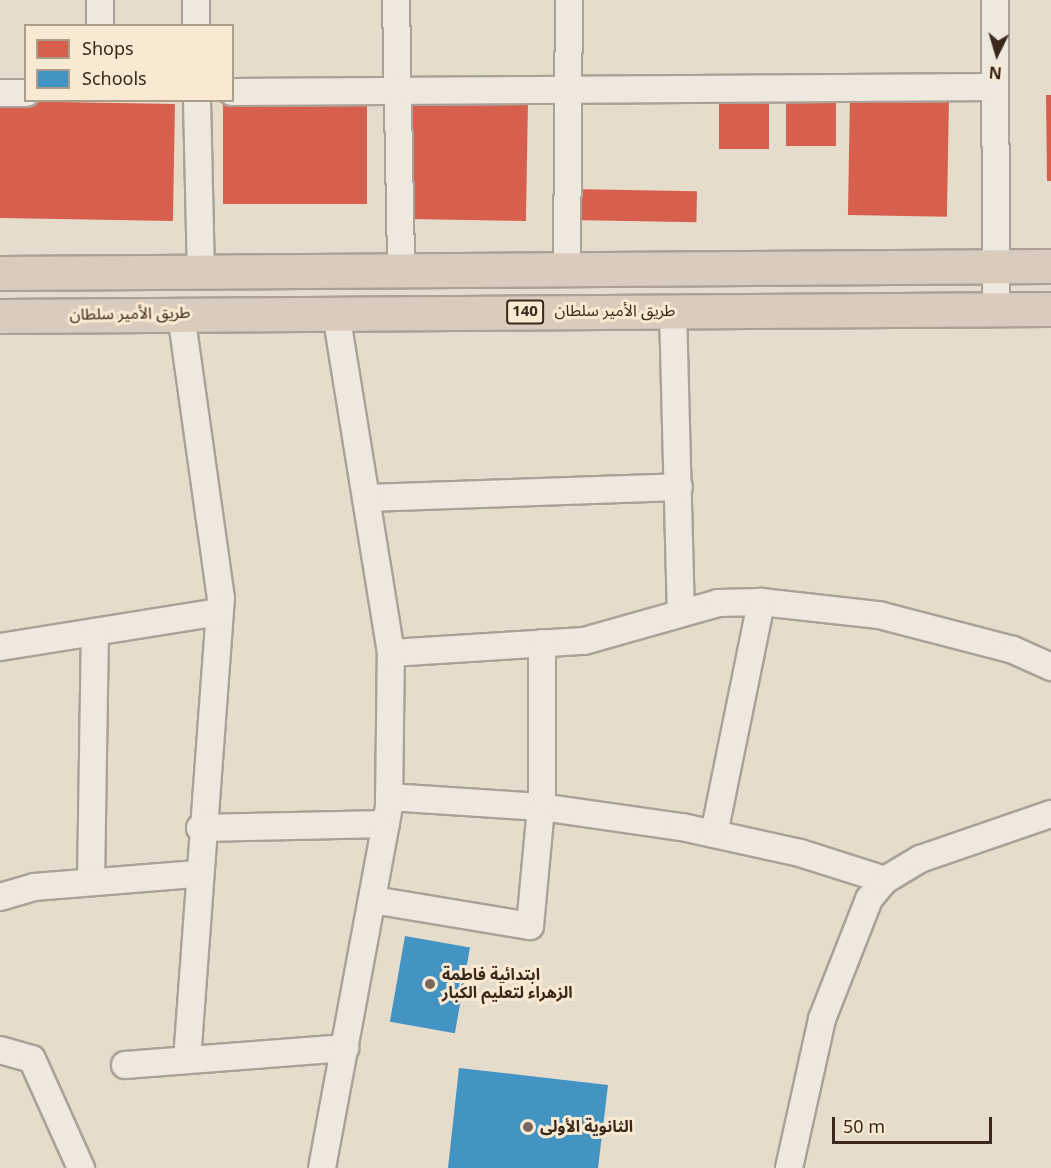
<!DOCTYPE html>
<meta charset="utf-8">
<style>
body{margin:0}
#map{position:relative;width:1051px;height:1168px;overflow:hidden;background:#e6dccc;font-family:Georgia,"Noto Sans Arabic",serif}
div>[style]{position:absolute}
.shops>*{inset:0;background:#d6604d;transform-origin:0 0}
.schools>*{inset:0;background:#4393c3;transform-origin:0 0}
.roads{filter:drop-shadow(2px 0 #aba196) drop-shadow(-2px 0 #aba196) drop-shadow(0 2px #aba196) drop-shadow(0 -2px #aba196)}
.street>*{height:26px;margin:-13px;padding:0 13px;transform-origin:13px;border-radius:13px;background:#eee8df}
.highway>*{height:33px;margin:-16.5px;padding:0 16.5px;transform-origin:16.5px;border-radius:16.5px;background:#daccbd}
.dots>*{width:16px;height:16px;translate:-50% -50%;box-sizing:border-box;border:3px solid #f8e9d2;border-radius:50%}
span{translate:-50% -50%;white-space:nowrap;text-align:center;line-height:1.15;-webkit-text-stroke:6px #f8e9d2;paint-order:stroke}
.shield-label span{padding:2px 4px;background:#f8e9d2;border:2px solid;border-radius:4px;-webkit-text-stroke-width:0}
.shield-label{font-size:15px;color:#3b281d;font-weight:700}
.street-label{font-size:16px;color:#3b281d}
.poi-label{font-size:16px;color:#3b281d;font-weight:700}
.left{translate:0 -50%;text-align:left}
.legend{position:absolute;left:24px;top:24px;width:210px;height:78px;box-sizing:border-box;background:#f8e9d2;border:2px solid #ac9c8a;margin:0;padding:8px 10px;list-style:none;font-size:18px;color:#3b281d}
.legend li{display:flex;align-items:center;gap:12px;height:30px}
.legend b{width:30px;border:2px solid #ac9c8a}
.north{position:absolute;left:967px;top:24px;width:60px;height:60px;-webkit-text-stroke:4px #f8e9d2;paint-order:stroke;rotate:185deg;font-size:16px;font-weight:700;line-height:24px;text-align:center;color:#3b281d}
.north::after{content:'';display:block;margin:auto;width:21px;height:27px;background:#3b281d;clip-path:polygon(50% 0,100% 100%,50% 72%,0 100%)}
.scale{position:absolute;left:832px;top:1117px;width:160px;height:27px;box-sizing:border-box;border:3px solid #3b281d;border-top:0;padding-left:8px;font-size:18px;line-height:21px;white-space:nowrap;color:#3b281d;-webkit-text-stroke:4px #f8e9d2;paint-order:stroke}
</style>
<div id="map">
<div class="shops">
<div style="clip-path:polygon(1046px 95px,1051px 95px,1051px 181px,1047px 181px)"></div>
<div style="left:850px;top:96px;width:99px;height:119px;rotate:1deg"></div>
<div style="left:719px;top:99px;width:50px;height:50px"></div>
<div style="left:410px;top:100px;width:118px;height:119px;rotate:1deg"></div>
<div style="left:0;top:101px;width:175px;height:117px;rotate:1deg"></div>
<div style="left:223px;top:101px;width:144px;height:103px"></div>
<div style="left:786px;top:102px;width:50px;height:44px"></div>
<div style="left:571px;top:189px;width:126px;height:31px;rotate:1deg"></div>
</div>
<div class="schools">
<div style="left:405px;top:936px;width:66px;height:87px;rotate:10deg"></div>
<div style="clip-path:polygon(459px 1068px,608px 1085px,598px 1168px,448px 1168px)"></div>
</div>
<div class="roads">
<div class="street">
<div style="left:100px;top:0;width:26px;rotate:90deg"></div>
<div style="left:196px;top:0;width:26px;rotate:90deg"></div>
<div style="left:396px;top:0;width:271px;rotate:88.9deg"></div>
<div style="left:995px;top:0;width:310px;rotate:89.8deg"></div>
<div style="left:232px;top:92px;width:763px;rotate:-0.38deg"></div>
<div style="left:0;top:93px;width:26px"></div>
<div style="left:197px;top:100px;width:173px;rotate:88.7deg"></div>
<div style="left:567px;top:270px;width:270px;rotate:-89.6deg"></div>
<div style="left:673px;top:311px;width:302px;rotate:88.5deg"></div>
<div style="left:181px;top:314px;width:286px;rotate:82deg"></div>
<div style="left:221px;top:597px;width:462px;rotate:94.2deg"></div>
<div style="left:366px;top:498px;width:313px;rotate:-2deg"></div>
<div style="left:0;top:647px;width:222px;rotate:-9.1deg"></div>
<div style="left:391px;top:653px;width:193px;rotate:-3.6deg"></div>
<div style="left:584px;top:641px;width:139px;rotate:-15.8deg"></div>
<div style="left:718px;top:603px;width:43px;rotate:-1.3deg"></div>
<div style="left:761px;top:602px;width:119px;rotate:6.3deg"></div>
<div style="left:879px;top:615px;width:138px;rotate:14.6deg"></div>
<div style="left:1013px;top:650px;width:42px;rotate:24.1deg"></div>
<div style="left:389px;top:797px;width:152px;rotate:3.8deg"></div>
<div style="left:541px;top:807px;width:142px;rotate:8.1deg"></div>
<div style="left:682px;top:827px;width:121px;rotate:12.4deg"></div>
<div style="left:800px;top:853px;width:89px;rotate:17.6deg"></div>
<div style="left:200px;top:828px;width:186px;rotate:-1.2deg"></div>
<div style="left:714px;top:834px;width:237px;rotate:-78.5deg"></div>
<div style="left:91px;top:882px;width:250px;rotate:-89.1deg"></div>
<div style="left:0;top:897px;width:35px;rotate:-16deg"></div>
<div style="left:34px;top:887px;width:164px;rotate:-4.6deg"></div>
<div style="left:373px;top:900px;width:159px;rotate:9.4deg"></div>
<div style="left:530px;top:926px;width:130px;rotate:-84.7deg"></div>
<div style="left:542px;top:797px;width:154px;rotate:-90deg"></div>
<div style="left:0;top:1050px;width:33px;rotate:16deg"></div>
<div style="left:32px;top:1059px;width:120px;rotate:65.8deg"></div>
<div style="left:125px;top:1065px;width:221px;rotate:-4.4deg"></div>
<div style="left:322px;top:1168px;width:368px;rotate:-79.5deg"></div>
<div style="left:389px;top:806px;width:153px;rotate:-89.3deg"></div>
<div style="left:391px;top:653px;width:344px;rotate:-99.2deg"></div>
<div style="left:789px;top:1168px;width:153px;rotate:-77.5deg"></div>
<div style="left:822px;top:1019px;width:129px;rotate:-68.6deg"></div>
<div style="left:869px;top:899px;width:25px;rotate:-50deg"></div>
<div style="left:885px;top:880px;width:41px;rotate:-31deg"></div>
<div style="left:920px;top:859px;width:139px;rotate:-19deg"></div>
</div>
<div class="highway">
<div style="left:0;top:273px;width:1051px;rotate:-0.38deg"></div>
<div style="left:0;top:316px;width:1051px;rotate:-0.38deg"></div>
</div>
</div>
<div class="dots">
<div style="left:430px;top:984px;background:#77675a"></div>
<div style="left:528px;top:1127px;background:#77675a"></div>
</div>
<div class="shield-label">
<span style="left:525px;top:312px">140</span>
</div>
<div class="street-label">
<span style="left:615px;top:311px">طريق الأمير سلطان</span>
<span style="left:130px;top:314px;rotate:-1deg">طريق الأمير سلطان</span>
</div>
<div class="poi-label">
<span class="left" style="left:442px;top:984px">ابتدائية فاطمة<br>الزهراء لتعليم الكبار</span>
<span class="left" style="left:540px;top:1127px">الثانوية الأولى</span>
</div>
<ul class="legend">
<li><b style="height:16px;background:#d6604d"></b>Shops</li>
<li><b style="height:16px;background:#4393c3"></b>Schools</li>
</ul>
<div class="north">N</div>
<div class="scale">50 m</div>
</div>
